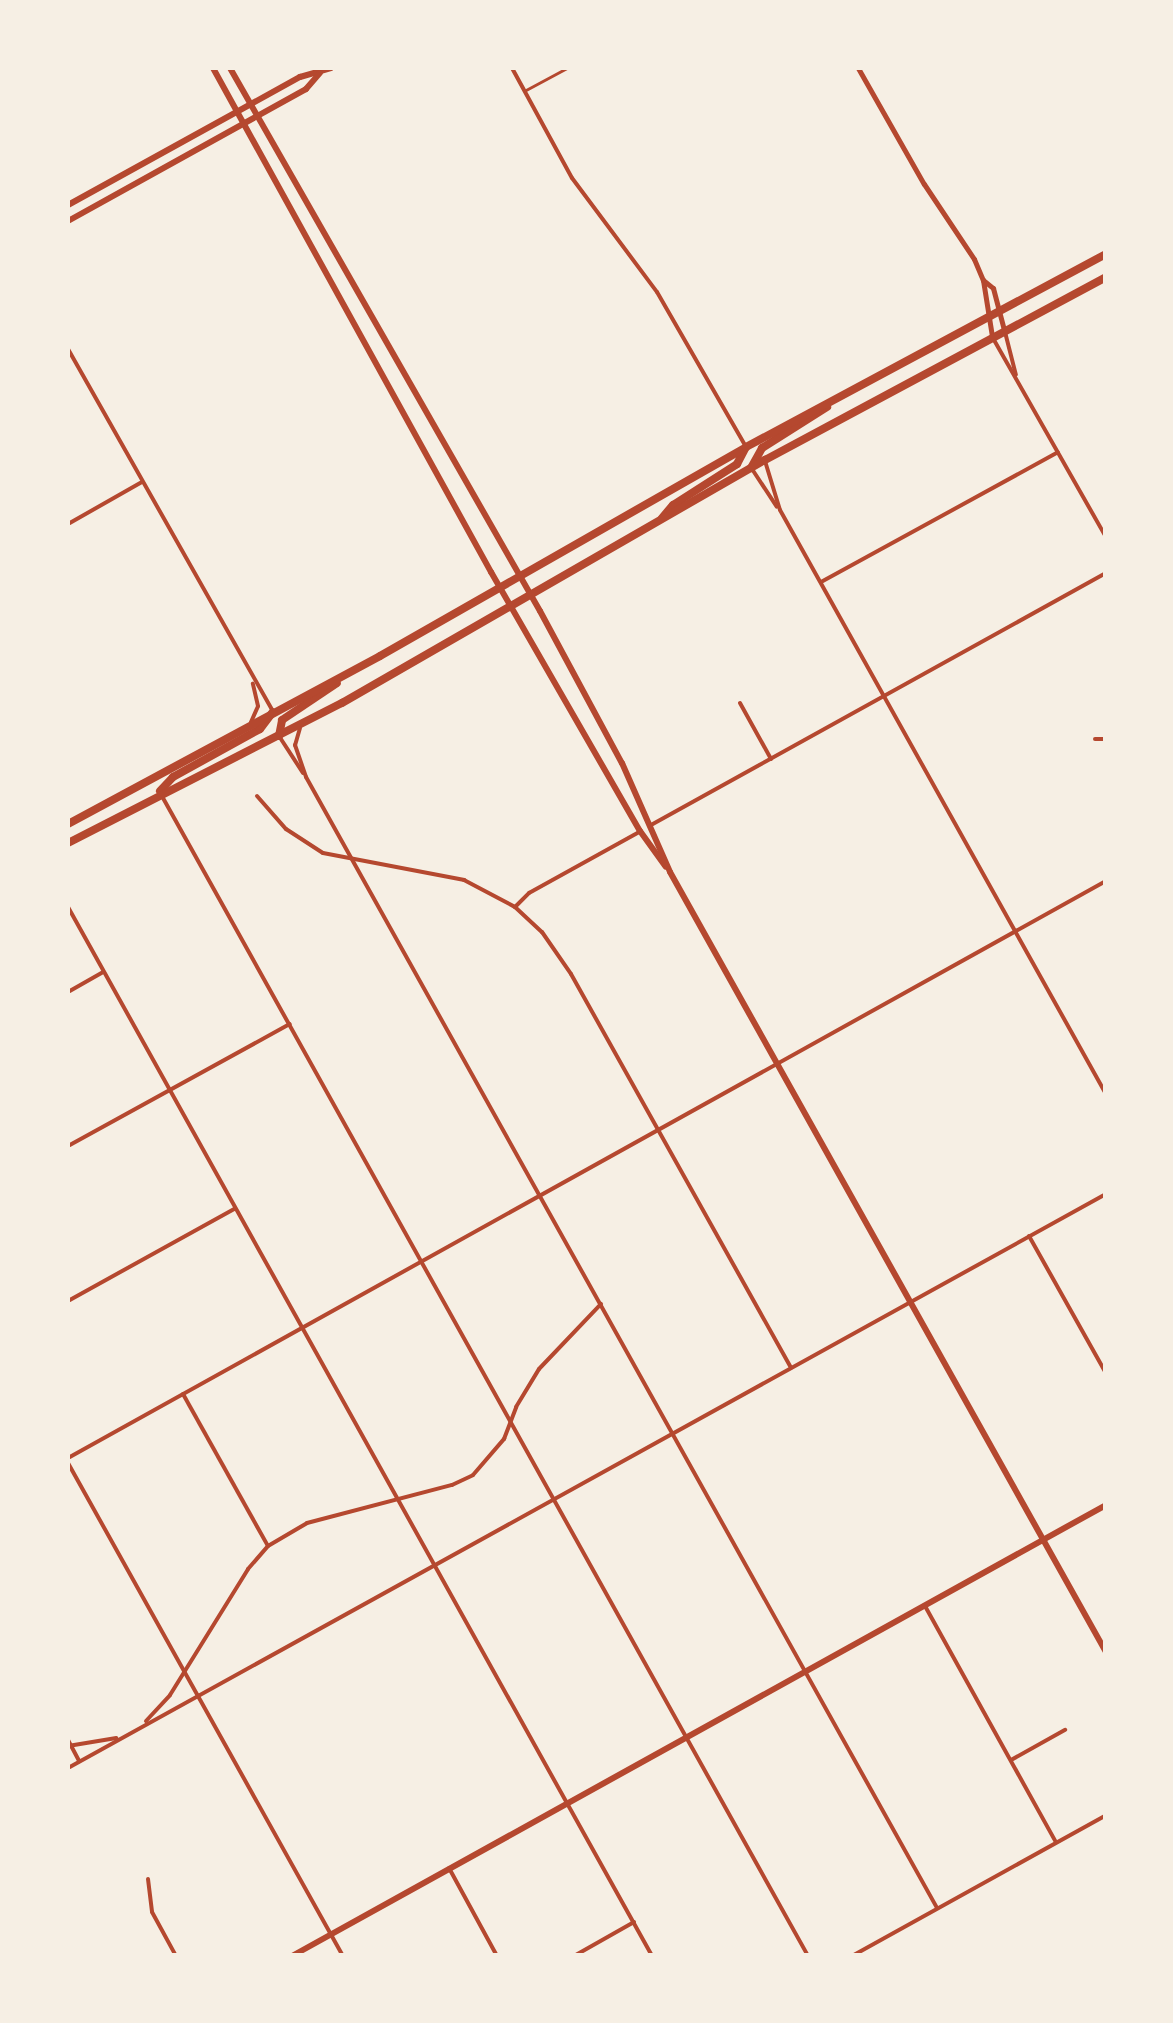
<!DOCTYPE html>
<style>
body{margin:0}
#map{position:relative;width:1173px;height:2023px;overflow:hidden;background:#f6efe4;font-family:Karla,sans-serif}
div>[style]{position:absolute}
.service>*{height:2.5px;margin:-1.25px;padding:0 1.25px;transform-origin:1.25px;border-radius:1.25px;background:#b5482f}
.minor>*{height:4px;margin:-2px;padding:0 2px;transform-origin:2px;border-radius:2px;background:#b5482f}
.tertiary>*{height:5px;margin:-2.5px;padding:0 2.5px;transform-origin:2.5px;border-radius:2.5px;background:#b5482f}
.secondary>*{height:6px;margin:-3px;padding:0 3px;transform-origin:3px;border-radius:3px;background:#b5482f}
.primary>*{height:8px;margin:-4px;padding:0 4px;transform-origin:4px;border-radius:4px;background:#b5482f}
span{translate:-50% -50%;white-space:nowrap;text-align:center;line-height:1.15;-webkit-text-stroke:8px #f6efe4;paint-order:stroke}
.frame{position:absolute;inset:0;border:70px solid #f6efe4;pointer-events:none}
</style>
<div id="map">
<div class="service">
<div style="left:526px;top:90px;width:47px;rotate:-28.2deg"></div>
</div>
<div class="minor">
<div style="left:512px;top:68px;width:125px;rotate:61.4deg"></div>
<div style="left:572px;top:178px;width:142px;rotate:53.3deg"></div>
<div style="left:657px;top:292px;width:179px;rotate:60.1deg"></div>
<div style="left:1005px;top:332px;width:44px;rotate:75.7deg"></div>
<div style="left:994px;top:340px;width:227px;rotate:60.4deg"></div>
<div style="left:68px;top:349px;width:417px;rotate:60.5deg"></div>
<div style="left:765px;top:461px;width:51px;rotate:73deg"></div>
<div style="left:780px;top:510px;width:669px;rotate:60.83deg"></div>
<div style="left:752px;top:469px;width:45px;rotate:56.7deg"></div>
<div style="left:68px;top:524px;width:85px;rotate:-29.6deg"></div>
<div style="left:821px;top:582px;width:270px;rotate:-28.7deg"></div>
<div style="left:740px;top:703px;width:64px;rotate:61deg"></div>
<div style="left:251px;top:722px;width:17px;rotate:-66deg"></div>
<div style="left:258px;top:706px;width:23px;rotate:-103deg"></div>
<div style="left:300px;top:728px;width:18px;rotate:106deg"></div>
<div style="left:295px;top:745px;width:34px;rotate:71deg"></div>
<div style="left:306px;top:777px;width:1295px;rotate:60.84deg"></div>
<div style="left:279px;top:736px;width:44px;rotate:57deg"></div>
<div style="left:1095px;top:739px;width:11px"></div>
<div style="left:257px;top:796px;width:44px;rotate:48.7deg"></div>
<div style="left:286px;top:829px;width:44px;rotate:33deg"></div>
<div style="left:323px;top:853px;width:144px;rotate:10.8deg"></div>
<div style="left:464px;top:880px;width:58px;rotate:27.9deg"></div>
<div style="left:515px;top:907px;width:37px;rotate:43deg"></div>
<div style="left:542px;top:932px;width:51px;rotate:55.4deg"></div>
<div style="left:571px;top:974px;width:451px;rotate:60.8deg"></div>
<div style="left:163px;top:798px;width:1326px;rotate:60.88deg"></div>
<div style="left:651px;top:825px;width:520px;rotate:-28.98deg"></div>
<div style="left:68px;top:907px;width:1201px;rotate:60.89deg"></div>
<div style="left:515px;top:907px;width:20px;rotate:-45deg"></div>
<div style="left:529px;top:893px;width:126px;rotate:-29deg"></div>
<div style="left:68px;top:992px;width:40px;rotate:-29.7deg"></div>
<div style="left:68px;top:1146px;width:253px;rotate:-28.8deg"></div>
<div style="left:1029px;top:1236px;width:157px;rotate:60.7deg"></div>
<div style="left:68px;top:1301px;width:190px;rotate:-29deg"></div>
<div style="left:183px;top:1394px;width:174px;rotate:60.8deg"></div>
<div style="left:68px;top:1458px;width:1188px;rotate:-29.07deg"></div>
<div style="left:68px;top:1463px;width:565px;rotate:60.85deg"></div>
<div style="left:925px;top:1606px;width:270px;rotate:61deg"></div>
<div style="left:146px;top:1721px;width:35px;rotate:-47deg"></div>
<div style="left:170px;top:1695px;width:148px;rotate:-58.2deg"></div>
<div style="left:248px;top:1569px;width:30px;rotate:-49deg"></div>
<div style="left:268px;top:1546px;width:45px;rotate:-30.5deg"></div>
<div style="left:307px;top:1523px;width:150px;rotate:-14.7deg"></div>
<div style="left:452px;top:1485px;width:23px;rotate:-25deg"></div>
<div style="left:473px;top:1475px;width:48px;rotate:-49.3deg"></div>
<div style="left:504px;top:1439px;width:34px;rotate:-69deg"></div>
<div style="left:516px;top:1407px;width:44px;rotate:-58.8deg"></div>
<div style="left:539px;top:1369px;width:90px;rotate:-46.4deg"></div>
<div style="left:68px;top:1740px;width:24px;rotate:62deg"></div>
<div style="left:68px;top:1746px;width:49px;rotate:-9.5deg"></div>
<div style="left:1011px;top:1760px;width:62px;rotate:-29.1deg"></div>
<div style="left:68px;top:1768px;width:1186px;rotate:-28.94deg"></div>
<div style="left:449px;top:1868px;width:100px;rotate:61.4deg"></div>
<div style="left:148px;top:1879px;width:33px;rotate:83deg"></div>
<div style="left:152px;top:1912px;width:50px;rotate:61.4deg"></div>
<div style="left:574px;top:1956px;width:69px;rotate:-29.5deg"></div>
<div style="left:852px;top:1956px;width:291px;rotate:-29deg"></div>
</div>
<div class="tertiary">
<div style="left:858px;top:68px;width:133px;rotate:60.4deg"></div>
<div style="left:924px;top:184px;width:90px;rotate:56.3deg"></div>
<div style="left:974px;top:259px;width:23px;rotate:67deg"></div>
<div style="left:983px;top:280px;width:57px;rotate:80.9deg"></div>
<div style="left:983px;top:280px;width:13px;rotate:39deg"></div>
<div style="left:993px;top:288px;width:43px;rotate:75.3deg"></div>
</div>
<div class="secondary">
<div style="left:213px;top:68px;width:576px;rotate:61.12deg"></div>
<div style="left:491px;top:572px;width:299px;rotate:60.1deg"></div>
<div style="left:640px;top:831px;width:44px;rotate:54.2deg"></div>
<div style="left:230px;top:68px;width:625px;rotate:60.28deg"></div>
<div style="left:540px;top:611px;width:173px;rotate:61.7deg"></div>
<div style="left:622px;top:763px;width:119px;rotate:66.2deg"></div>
<div style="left:670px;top:872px;width:894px;rotate:60.8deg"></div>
<div style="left:68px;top:205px;width:265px;rotate:-28.9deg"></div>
<div style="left:300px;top:77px;width:32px;rotate:-16deg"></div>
<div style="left:68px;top:221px;width:272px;rotate:-29deg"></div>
<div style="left:306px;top:89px;width:21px;rotate:-49deg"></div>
<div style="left:292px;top:1956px;width:931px;rotate:-28.99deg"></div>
</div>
<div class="primary">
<div style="left:751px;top:468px;width:23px;rotate:-61deg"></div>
<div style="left:762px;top:448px;width:77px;rotate:-32.2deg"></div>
<div style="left:662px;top:518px;width:17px;rotate:-50deg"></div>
<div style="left:673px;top:505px;width:76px;rotate:-32.6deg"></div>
<div style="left:737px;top:464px;width:19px;rotate:-62deg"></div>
<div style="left:279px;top:736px;width:16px;rotate:-79deg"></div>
<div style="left:282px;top:720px;width:66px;rotate:-33.9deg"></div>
<div style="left:160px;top:791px;width:19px;rotate:-47deg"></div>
<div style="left:173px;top:777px;width:99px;rotate:-28.9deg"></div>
<div style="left:260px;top:729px;width:21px;rotate:-53deg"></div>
<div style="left:68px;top:824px;width:354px;rotate:-28.3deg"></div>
<div style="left:380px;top:656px;width:421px;rotate:-29.7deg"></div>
<div style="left:746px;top:447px;width:408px;rotate:-28.2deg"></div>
<div style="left:68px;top:843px;width:308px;rotate:-27.1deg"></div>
<div style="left:342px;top:703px;width:488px;rotate:-29.9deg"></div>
<div style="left:765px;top:460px;width:387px;rotate:-28.2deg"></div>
</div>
<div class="frame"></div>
</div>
